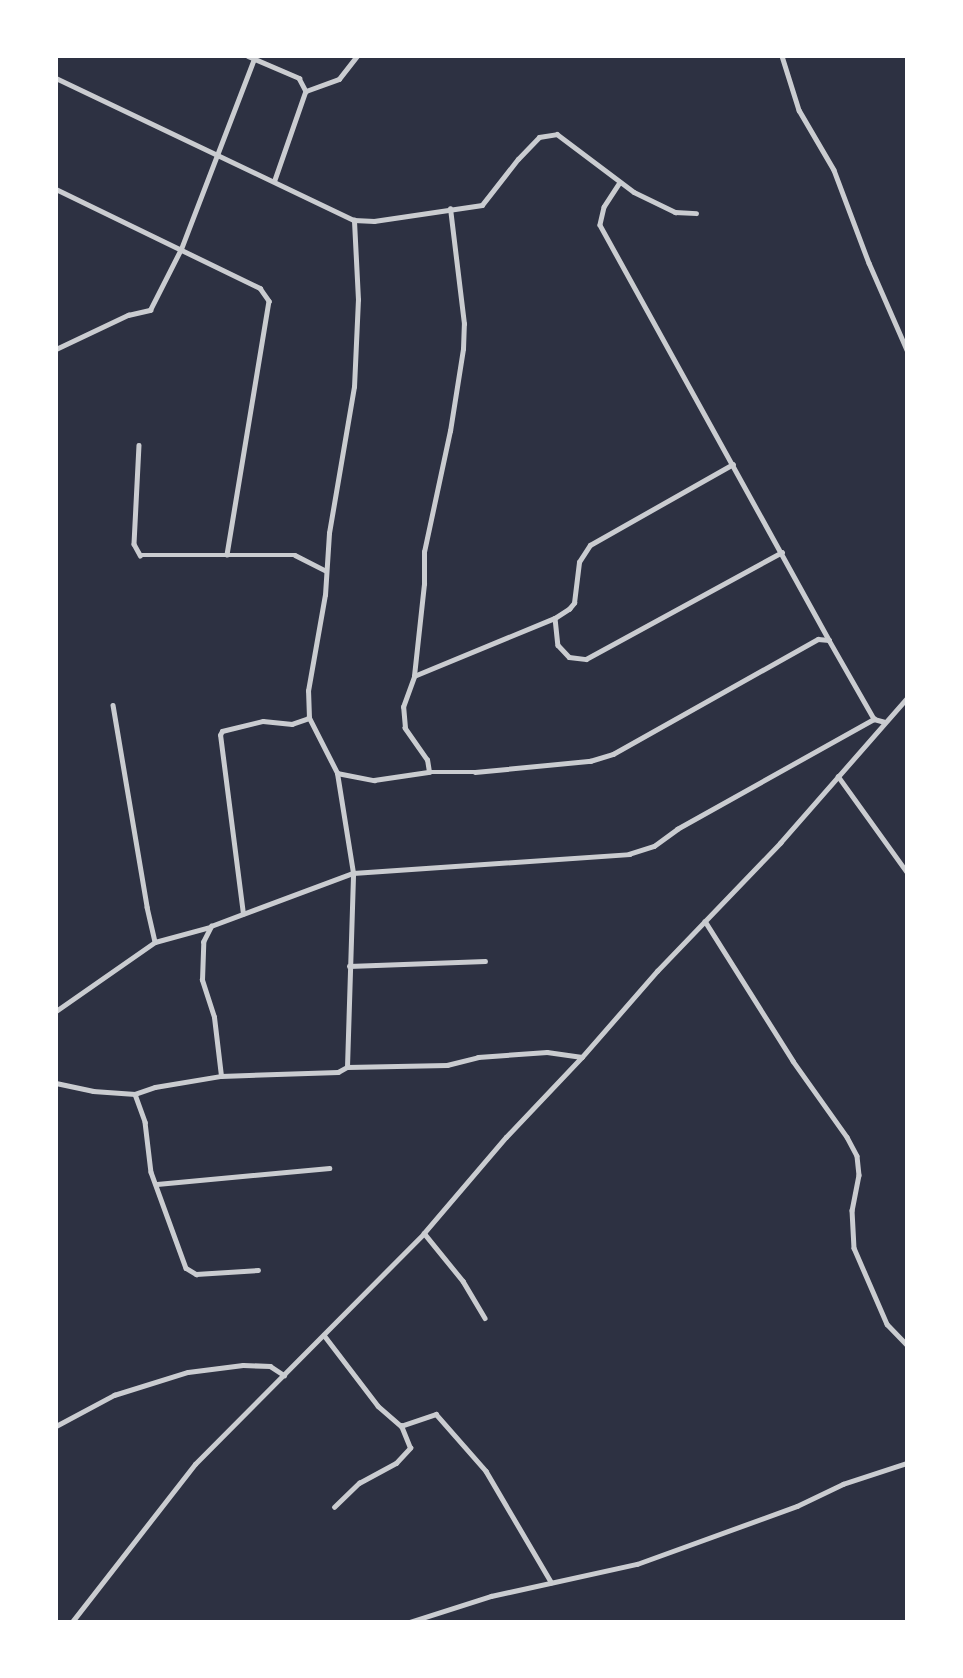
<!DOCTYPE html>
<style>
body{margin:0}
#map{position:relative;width:963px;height:1678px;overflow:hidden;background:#2d3142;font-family:Karla,sans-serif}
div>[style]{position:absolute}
.minor>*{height:4.5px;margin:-2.25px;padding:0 2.25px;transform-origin:2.25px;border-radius:2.25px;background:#caccd0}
span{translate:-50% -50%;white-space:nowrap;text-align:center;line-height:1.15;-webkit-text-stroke:7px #fff;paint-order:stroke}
.frame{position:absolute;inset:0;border:58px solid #fff;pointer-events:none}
</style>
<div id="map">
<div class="minor">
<div style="left:248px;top:56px;width:56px;rotate:23.3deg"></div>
<div style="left:299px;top:78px;width:15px;rotate:62deg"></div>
<div style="left:306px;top:91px;width:94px;rotate:109.2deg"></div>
<div style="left:782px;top:56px;width:57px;rotate:72.5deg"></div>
<div style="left:799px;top:110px;width:69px;rotate:59.7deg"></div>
<div style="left:834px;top:170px;width:99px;rotate:69.4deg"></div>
<div style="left:869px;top:263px;width:95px;rotate:66.4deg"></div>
<div style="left:56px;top:78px;width:330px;rotate:25.5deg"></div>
<div style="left:354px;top:220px;width:20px;rotate:3deg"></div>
<div style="left:374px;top:221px;width:109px;rotate:-8.4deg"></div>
<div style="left:482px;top:205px;width:58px;rotate:-52deg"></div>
<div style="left:518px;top:159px;width:30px;rotate:-46deg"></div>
<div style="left:539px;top:137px;width:18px;rotate:-9deg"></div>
<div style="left:557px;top:134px;width:96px;rotate:37deg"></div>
<div style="left:634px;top:192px;width:46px;rotate:26deg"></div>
<div style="left:675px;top:212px;width:21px;rotate:3deg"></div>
<div style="left:306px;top:91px;width:35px;rotate:-20deg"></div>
<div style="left:339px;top:79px;width:29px;rotate:-52deg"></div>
<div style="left:619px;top:184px;width:27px;rotate:123deg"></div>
<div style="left:604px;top:207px;width:18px;rotate:103deg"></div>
<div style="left:600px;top:225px;width:474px;rotate:61.1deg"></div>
<div style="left:56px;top:189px;width:227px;rotate:25.9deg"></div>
<div style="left:260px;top:288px;width:16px;rotate:55deg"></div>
<div style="left:269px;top:301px;width:257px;rotate:99.4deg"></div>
<div style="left:56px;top:349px;width:80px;rotate:-25.3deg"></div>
<div style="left:128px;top:315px;width:23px;rotate:-13deg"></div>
<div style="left:150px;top:310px;width:68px;rotate:-63.1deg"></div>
<div style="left:181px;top:249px;width:204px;rotate:-69deg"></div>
<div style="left:139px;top:445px;width:99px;rotate:92.9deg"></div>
<div style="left:134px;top:544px;width:13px;rotate:61deg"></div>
<div style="left:140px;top:555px;width:155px"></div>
<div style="left:295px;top:555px;width:34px;rotate:27deg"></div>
<div style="left:555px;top:618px;width:27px;rotate:84deg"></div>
<div style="left:558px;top:645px;width:16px;rotate:47deg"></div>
<div style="left:569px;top:657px;width:17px;rotate:7deg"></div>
<div style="left:586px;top:659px;width:223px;rotate:-28.6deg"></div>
<div style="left:414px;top:676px;width:152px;rotate:-22.4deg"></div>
<div style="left:555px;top:618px;width:17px;rotate:-33deg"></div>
<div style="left:569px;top:609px;width:8px;rotate:-50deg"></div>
<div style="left:574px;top:603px;width:41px;rotate:-83deg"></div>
<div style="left:579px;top:562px;width:20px;rotate:-57deg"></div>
<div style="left:590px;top:545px;width:164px;rotate:-29.5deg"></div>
<div style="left:113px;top:705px;width:205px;rotate:80.4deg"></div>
<div style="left:147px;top:907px;width:36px;rotate:77deg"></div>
<div style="left:429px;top:772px;width:12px;rotate:-99deg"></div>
<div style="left:427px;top:760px;width:39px;rotate:-125deg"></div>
<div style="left:405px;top:728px;width:21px;rotate:-95deg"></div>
<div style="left:403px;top:707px;width:33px;rotate:-70deg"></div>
<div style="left:414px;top:676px;width:93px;rotate:-83.8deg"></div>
<div style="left:424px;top:584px;width:32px;rotate:-90deg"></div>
<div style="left:424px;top:552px;width:124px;rotate:-77.9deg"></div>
<div style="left:450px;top:431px;width:83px;rotate:-81deg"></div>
<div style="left:463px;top:349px;width:25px;rotate:-88deg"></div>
<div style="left:464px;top:324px;width:116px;rotate:-96.9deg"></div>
<div style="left:337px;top:773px;width:38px;rotate:11deg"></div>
<div style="left:374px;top:780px;width:56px;rotate:-8.3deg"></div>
<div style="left:429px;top:772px;width:46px"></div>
<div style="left:475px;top:772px;width:116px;rotate:-5.5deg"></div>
<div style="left:590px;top:761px;width:24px;rotate:-17deg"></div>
<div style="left:613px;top:754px;width:235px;rotate:-29.3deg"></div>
<div style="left:818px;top:639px;width:11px;rotate:5deg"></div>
<div style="left:829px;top:640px;width:91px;rotate:60.3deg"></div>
<div style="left:838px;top:776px;width:118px;rotate:54.3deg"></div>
<div style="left:243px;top:914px;width:180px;rotate:-97.3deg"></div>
<div style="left:220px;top:735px;width:4px;rotate:-63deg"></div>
<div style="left:222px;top:731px;width:42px;rotate:-13.7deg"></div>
<div style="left:263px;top:721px;width:29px;rotate:6deg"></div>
<div style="left:292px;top:724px;width:18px;rotate:-19deg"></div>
<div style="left:705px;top:921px;width:165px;rotate:57.8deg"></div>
<div style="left:793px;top:1061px;width:93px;rotate:54.6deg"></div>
<div style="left:847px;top:1137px;width:21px;rotate:62deg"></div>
<div style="left:857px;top:1156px;width:19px;rotate:84deg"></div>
<div style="left:859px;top:1175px;width:36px;rotate:101deg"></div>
<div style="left:852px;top:1210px;width:38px;rotate:87deg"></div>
<div style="left:854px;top:1248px;width:83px;rotate:66.5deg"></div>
<div style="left:887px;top:1324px;width:29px;rotate:46deg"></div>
<div style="left:349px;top:966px;width:136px;rotate:-2.1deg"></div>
<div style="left:56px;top:1011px;width:121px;rotate:-34.9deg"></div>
<div style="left:155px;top:942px;width:57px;rotate:-15.3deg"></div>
<div style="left:347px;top:1067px;width:194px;rotate:-88.2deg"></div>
<div style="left:353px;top:873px;width:101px;rotate:-99.1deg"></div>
<div style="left:337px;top:773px;width:62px;rotate:-117deg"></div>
<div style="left:309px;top:718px;width:27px;rotate:-92deg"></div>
<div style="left:308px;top:691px;width:97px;rotate:-80deg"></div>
<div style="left:325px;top:595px;width:62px;rotate:-86.3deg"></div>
<div style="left:329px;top:533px;width:148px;rotate:-80.3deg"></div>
<div style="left:354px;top:387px;width:87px;rotate:-87.4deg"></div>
<div style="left:358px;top:300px;width:80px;rotate:-92.9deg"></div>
<div style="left:221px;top:1076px;width:59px;rotate:-96.8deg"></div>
<div style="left:214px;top:1017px;width:39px;rotate:-108deg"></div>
<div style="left:202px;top:980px;width:38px;rotate:-88deg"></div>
<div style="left:203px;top:942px;width:18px;rotate:-63deg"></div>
<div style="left:211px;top:926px;width:152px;rotate:-20.5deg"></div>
<div style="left:353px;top:873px;width:277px;rotate:-3.9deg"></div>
<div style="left:629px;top:854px;width:26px;rotate:-18deg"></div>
<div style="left:654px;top:846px;width:29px;rotate:-36deg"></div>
<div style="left:677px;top:829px;width:226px;rotate:-29.2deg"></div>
<div style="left:874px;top:719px;width:11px;rotate:15deg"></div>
<div style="left:56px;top:1083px;width:38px;rotate:12deg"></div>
<div style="left:93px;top:1091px;width:42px;rotate:4.1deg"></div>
<div style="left:135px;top:1094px;width:21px;rotate:-19deg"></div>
<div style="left:155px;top:1087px;width:67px;rotate:-9.5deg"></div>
<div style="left:221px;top:1076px;width:117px;rotate:-2deg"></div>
<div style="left:338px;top:1072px;width:10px;rotate:-29deg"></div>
<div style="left:347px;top:1067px;width:100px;rotate:-1.1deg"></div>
<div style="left:447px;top:1065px;width:32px;rotate:-14deg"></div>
<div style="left:478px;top:1057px;width:69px;rotate:-4.1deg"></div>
<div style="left:547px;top:1052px;width:35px;rotate:8deg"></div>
<div style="left:135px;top:1094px;width:30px;rotate:70deg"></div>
<div style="left:145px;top:1122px;width:50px;rotate:83.2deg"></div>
<div style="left:151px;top:1172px;width:102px;rotate:70deg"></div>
<div style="left:186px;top:1268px;width:12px;rotate:31deg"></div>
<div style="left:196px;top:1274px;width:62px;rotate:-3.7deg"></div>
<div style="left:157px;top:1184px;width:173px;rotate:-5.3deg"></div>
<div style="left:424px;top:1233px;width:62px;rotate:50.9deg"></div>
<div style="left:463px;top:1281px;width:43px;rotate:59.3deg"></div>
<div style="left:324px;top:1335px;width:89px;rotate:52.7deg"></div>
<div style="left:378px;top:1406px;width:30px;rotate:41deg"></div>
<div style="left:401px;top:1426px;width:37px;rotate:-19deg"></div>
<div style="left:436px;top:1414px;width:76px;rotate:48.7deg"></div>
<div style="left:486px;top:1471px;width:129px;rotate:59.6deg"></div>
<div style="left:56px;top:1426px;width:66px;rotate:-28.1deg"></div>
<div style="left:114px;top:1395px;width:77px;rotate:-17.3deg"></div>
<div style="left:188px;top:1372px;width:55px;rotate:-7.3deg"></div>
<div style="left:243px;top:1365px;width:27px;rotate:2deg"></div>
<div style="left:270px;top:1366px;width:17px;rotate:33deg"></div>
<div style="left:334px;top:1507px;width:35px;rotate:-44deg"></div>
<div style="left:359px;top:1483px;width:42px;rotate:-28.4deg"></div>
<div style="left:396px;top:1463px;width:21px;rotate:-47deg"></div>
<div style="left:410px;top:1448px;width:24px;rotate:-112deg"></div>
<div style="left:72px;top:1622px;width:200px;rotate:-52.1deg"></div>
<div style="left:195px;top:1464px;width:325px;rotate:-45.2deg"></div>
<div style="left:424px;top:1233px;width:126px;rotate:-49.5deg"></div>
<div style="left:506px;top:1137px;width:110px;rotate:-46.5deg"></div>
<div style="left:582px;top:1057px;width:114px;rotate:-48.9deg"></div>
<div style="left:657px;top:971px;width:178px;rotate:-46.1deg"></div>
<div style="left:780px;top:843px;width:193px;rotate:-48.8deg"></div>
<div style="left:410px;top:1622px;width:85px;rotate:-17.8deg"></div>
<div style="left:491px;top:1596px;width:149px;rotate:-12.4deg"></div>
<div style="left:637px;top:1564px;width:170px;rotate:-19.9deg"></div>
<div style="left:797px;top:1506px;width:51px;rotate:-25.6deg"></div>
<div style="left:843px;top:1484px;width:67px;rotate:-18.2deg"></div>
</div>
<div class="frame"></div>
</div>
